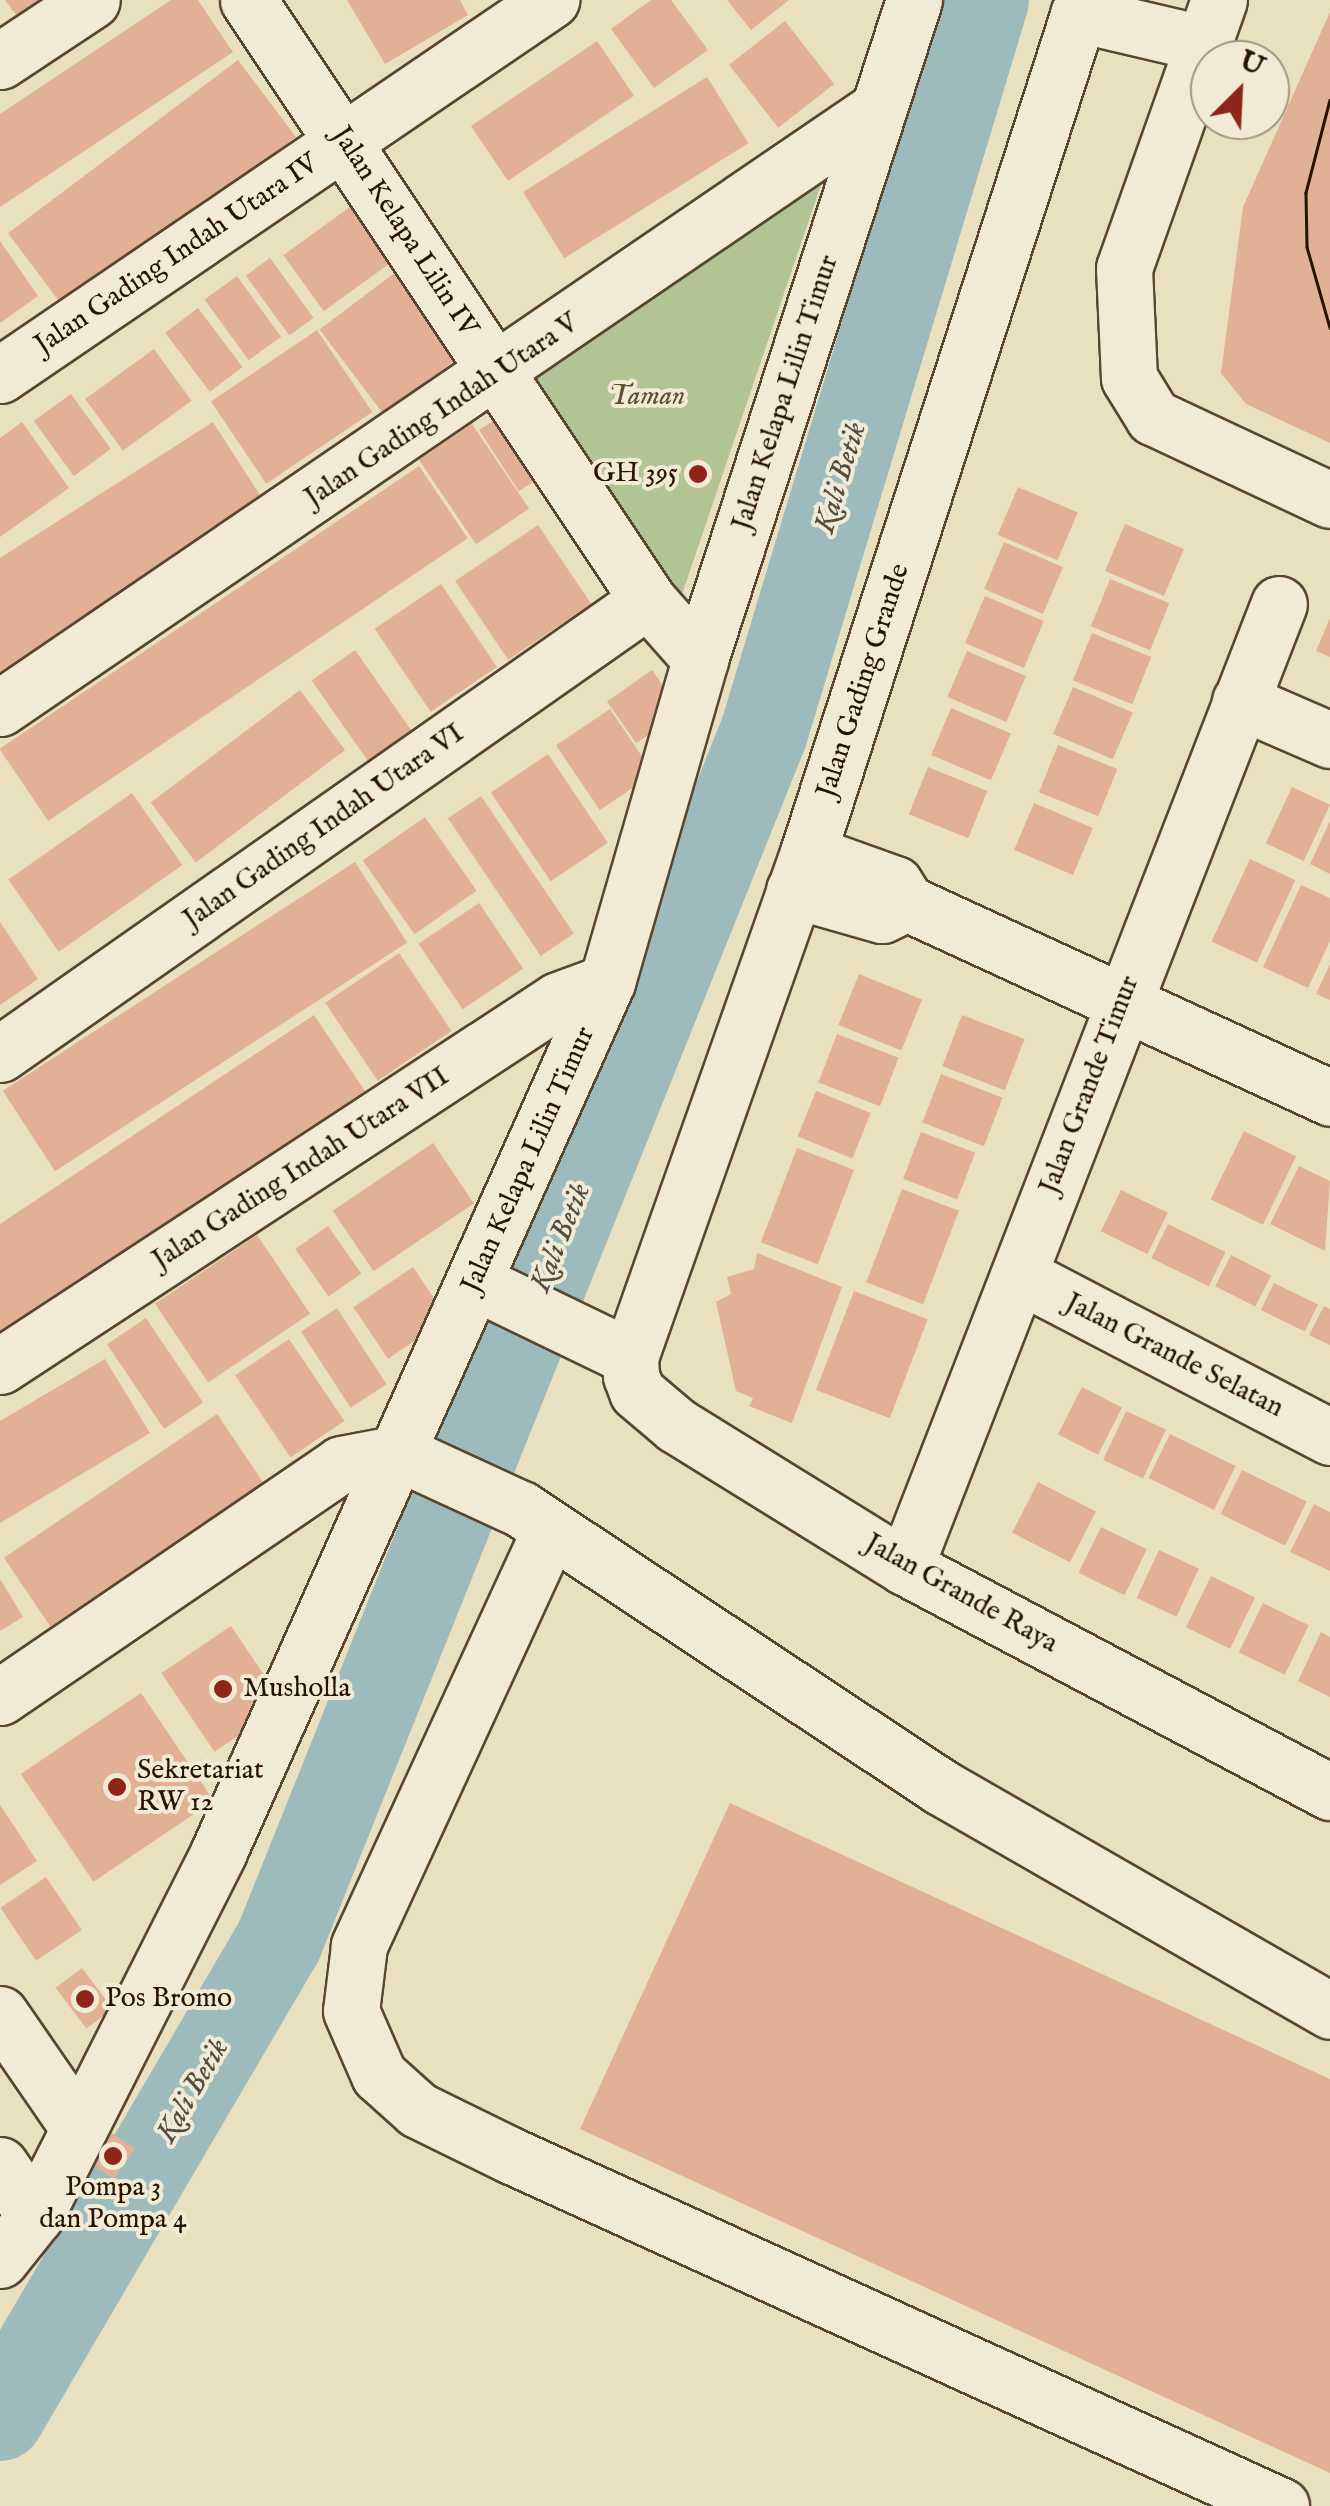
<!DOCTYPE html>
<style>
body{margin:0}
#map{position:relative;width:1330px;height:2506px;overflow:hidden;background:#e9e0c0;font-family:"IM FELL English",serif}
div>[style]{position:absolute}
.green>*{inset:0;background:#b2c396}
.stream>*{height:15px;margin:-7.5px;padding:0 7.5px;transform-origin:7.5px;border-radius:7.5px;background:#9dbabd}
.river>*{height:88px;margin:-44px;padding:0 44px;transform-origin:44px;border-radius:44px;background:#9dbabd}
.building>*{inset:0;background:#e2b095;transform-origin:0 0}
.roads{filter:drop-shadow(2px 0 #584630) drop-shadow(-2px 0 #584630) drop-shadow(0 2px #584630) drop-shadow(0 -2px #584630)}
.minor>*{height:55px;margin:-27.5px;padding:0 27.5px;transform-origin:27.5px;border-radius:27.5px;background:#f1ebd6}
.tram>*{height:2.5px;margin:-1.25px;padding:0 1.25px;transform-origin:1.25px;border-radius:1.25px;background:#281300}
.dots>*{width:28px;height:28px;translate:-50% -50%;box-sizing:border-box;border:5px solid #f1ebd6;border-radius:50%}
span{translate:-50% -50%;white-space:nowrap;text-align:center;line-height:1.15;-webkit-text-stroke:8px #f1ebd6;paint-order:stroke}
.street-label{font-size:28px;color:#281300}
.park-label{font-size:28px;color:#585134;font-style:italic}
.poi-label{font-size:28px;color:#281300}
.right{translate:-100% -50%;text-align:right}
.left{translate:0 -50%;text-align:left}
.water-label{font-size:30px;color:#514d42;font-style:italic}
.north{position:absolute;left:1190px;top:40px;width:100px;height:100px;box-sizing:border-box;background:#f1ebd6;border:2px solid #a19580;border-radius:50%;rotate:24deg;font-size:28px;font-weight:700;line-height:40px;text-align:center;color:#281300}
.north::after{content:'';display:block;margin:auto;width:35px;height:45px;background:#8f2418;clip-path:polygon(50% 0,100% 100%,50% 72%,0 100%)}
</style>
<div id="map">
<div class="green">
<div style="clip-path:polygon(827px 167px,679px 603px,511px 370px)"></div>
</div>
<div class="stream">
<div style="left:78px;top:2154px;width:76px;rotate:54.6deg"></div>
</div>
<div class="river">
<div style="left:0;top:2417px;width:552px;rotate:-59.62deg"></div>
<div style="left:279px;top:1941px;width:1303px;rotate:-68.14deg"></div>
<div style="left:764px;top:732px;width:765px;rotate:-73.2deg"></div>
</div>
<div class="building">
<div style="clip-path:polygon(5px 0,40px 0,17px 16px)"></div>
<div style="clip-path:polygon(171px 0,198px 0,233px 52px,0 207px,0 114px)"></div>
<div style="clip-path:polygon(347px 0,460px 0,468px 15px,385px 64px)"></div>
<div style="clip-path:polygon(651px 0,671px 0,708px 50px,654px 88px,611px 29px)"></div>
<div style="clip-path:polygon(727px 0,789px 0,751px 30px)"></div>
<div style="clip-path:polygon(1330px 12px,1330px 443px,1246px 404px,1221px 373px,1243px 207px)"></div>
<div style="left:785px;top:21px;width:80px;height:71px;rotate:52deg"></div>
<div style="left:597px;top:41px;width:66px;height:152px;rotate:56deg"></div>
<div style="left:238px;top:60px;width:96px;height:288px;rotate:53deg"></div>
<div style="left:707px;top:77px;width:78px;height:217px;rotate:58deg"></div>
<div style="left:365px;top:196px;width:69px;height:101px;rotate:54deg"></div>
<div style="clip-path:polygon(0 241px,38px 296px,0 323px)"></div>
<div style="left:270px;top:258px;width:74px;height:30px;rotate:54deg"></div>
<div style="left:405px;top:265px;width:106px;height:107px;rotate:53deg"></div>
<div style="left:237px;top:276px;width:75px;height:40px;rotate:54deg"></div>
<div style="left:198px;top:308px;width:74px;height:41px;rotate:53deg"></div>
<div style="left:317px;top:330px;width:99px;height:128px;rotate:56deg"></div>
<div style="left:154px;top:349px;width:64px;height:85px;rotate:54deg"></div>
<div style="left:71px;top:394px;width:68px;height:46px;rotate:54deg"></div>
<div style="left:516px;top:406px;width:73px;height:44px;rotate:57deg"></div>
<div style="clip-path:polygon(22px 422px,69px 488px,0 537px,0 438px)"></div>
<div style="clip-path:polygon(213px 422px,267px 506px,0 678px,0 558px)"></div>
<div style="left:472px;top:424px;width:102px;height:64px;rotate:56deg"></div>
<div style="left:700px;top:457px;width:25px;height:23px;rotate:53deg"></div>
<div style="left:419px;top:466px;width:87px;height:506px;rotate:56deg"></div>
<div style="left:1018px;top:487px;width:65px;height:52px;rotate:23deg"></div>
<div style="left:1125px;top:524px;width:64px;height:51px;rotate:23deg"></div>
<div style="left:538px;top:525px;width:95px;height:100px;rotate:56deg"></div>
<div style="left:1004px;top:542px;width:64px;height:51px;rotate:23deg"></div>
<div style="left:1110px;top:579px;width:64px;height:51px;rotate:22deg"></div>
<div style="left:441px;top:584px;width:100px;height:80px;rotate:56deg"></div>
<div style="left:985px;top:596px;width:64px;height:51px;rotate:23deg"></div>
<div style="clip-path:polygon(1330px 618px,1330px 657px,1316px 651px)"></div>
<div style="left:1092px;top:633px;width:64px;height:51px;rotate:22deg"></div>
<div style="left:355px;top:650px;width:106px;height:53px;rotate:55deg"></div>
<div style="left:967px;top:651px;width:64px;height:50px;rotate:23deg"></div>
<div style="left:652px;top:670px;width:51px;height:55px;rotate:55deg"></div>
<div style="left:1073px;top:687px;width:65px;height:51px;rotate:23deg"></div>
<div style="left:300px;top:690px;width:75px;height:187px;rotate:53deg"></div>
<div style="left:951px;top:708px;width:65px;height:51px;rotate:23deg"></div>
<div style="left:610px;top:709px;width:78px;height:65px;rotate:56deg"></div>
<div style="left:1058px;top:745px;width:64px;height:51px;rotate:22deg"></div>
<div style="left:548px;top:754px;width:107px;height:69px;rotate:56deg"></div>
<div style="left:928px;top:767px;width:64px;height:51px;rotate:22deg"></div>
<div style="left:1292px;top:787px;width:42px;height:62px;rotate:25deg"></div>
<div style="left:132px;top:793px;width:88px;height:151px;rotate:55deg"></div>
<div style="left:481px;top:796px;width:166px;height:40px;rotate:56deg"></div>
<div style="left:1034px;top:803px;width:64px;height:51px;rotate:23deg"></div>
<div style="left:425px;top:817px;width:90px;height:76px;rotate:55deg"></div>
<div style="clip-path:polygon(1330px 821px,1330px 874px,1310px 864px)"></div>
<div style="left:1250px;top:859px;width:50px;height:91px;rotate:25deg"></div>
<div style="left:355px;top:862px;width:96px;height:420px;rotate:57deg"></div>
<div style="clip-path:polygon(1301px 885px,1330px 898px,1330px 941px,1308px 988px,1263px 967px)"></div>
<div style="left:479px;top:903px;width:79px;height:73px;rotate:56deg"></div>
<div style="clip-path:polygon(0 922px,38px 979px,0 1005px)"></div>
<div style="left:399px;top:953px;width:94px;height:89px;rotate:56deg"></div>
<div style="clip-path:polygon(1330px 964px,1330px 1000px,1316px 994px)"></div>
<div style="left:859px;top:974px;width:68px;height:55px;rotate:22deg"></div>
<div style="clip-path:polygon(314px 1015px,365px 1091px,0 1333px,0 1224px)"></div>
<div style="left:962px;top:1015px;width:67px;height:55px;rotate:21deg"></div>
<div style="left:837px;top:1034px;width:66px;height:52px;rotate:21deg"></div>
<div style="left:941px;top:1074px;width:66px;height:52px;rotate:21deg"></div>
<div style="left:816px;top:1091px;width:59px;height:49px;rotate:22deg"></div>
<div style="left:1244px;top:1131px;width:58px;height:76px;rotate:26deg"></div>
<div style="left:921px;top:1132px;width:58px;height:50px;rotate:21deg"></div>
<div style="left:433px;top:1143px;width:73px;height:121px;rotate:56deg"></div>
<div style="left:797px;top:1148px;width:61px;height:101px;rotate:21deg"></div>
<div style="clip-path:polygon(1299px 1166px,1330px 1181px,1325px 1251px,1270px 1224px)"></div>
<div style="left:902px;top:1189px;width:61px;height:100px;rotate:21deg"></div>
<div style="left:1121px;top:1190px;width:52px;height:46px;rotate:26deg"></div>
<div style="left:1168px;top:1224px;width:64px;height:38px;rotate:26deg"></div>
<div style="left:328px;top:1226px;width:58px;height:40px;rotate:55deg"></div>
<div style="left:257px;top:1235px;width:95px;height:123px;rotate:56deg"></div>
<div style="clip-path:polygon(757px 1253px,842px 1287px,792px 1423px,749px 1406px,753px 1398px,736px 1391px,716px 1302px,731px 1294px,727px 1277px,754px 1269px)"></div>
<div style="left:1231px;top:1255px;width:45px;height:35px;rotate:27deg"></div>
<div style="left:413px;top:1267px;width:62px;height:72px;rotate:56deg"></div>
<div style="left:1274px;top:1283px;width:49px;height:30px;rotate:26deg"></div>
<div style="left:854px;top:1291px;width:79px;height:106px;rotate:21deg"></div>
<div style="clip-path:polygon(1324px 1306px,1330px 1309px,1330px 1345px,1309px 1335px)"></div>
<div style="left:337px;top:1308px;width:91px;height:43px;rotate:57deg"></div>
<div style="left:146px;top:1318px;width:102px;height:47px;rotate:56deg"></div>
<div style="left:289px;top:1339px;width:99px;height:65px;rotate:56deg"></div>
<div style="clip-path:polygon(105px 1359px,150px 1433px,0 1523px,0 1421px)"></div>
<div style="left:1082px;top:1387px;width:45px;height:53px;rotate:27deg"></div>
<div style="left:1126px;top:1411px;width:44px;height:54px;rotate:25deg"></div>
<div style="left:217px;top:1414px;width:83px;height:257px;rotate:56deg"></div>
<div style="left:1170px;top:1434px;width:73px;height:49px;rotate:26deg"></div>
<div style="left:1242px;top:1470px;width:72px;height:49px;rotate:26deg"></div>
<div style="left:1038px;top:1482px;width:65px;height:57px;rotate:27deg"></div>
<div style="clip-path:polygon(1314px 1504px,1330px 1512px,1330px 1571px,1290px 1552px)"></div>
<div style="left:1101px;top:1527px;width:51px;height:51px;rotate:26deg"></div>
<div style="left:1159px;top:1550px;width:44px;height:53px;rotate:25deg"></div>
<div style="left:1211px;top:1576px;width:49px;height:57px;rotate:26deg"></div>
<div style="clip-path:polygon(0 1579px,23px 1617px,0 1631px)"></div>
<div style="left:1263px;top:1603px;width:51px;height:55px;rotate:26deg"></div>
<div style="left:231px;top:1626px;width:95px;height:84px;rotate:56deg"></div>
<div style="clip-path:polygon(1321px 1632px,1330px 1637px,1330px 1697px,1298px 1681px)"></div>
<div style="left:141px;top:1693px;width:130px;height:145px;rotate:56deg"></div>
<div style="clip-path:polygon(730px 1803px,1330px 2079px,1330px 2473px,580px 2129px)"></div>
<div style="clip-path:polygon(0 1805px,37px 1861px,0 1885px)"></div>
<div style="left:46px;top:1877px;width:64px;height:55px;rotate:56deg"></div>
<div style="left:82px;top:1968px;width:51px;height:33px;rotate:53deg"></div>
<div style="left:112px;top:2133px;width:28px;height:37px;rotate:35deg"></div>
</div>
<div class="roads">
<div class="minor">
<div style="left:248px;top:0;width:721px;rotate:56.31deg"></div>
<div style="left:648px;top:600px;width:79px;rotate:48.6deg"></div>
<div style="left:1083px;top:0;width:896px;rotate:107.87deg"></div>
<div style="left:808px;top:853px;width:535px;rotate:109.45deg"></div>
<div style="left:630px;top:1357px;width:19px;rotate:87deg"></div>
<div style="left:631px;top:1376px;width:17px;rotate:69deg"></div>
<div style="left:637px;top:1392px;width:51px;rotate:40.2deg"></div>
<div style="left:676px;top:1425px;width:269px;rotate:31.8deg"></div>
<div style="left:905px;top:1567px;width:481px;rotate:27.9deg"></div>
<div style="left:1219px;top:0;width:284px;rotate:109.5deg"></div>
<div style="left:1124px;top:268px;width:110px;rotate:87.4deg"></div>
<div style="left:1129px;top:378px;width:46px;rotate:58.4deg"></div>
<div style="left:1153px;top:417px;width:195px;rotate:25.1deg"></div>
<div style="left:1078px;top:14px;width:127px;rotate:13.2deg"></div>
<div style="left:0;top:61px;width:110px;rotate:-33.5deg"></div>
<div style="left:0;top:375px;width:667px;rotate:-34.24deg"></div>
<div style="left:1240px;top:701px;width:98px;rotate:23.4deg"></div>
<div style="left:0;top:708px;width:1064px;rotate:-34.32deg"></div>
<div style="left:808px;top:853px;width:92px;rotate:19.6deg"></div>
<div style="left:895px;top:884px;width:22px;rotate:58deg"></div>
<div style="left:907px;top:903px;width:466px;rotate:24.7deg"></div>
<div style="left:794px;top:890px;width:91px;rotate:15.9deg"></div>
<div style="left:882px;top:915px;width:28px;rotate:-26deg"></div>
<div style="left:0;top:1054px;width:791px;rotate:-35.02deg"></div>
<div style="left:1019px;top:1275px;width:351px;rotate:27.5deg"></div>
<div style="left:477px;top:1283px;width:170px;rotate:25.8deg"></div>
<div style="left:0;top:1366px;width:667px;rotate:-33.26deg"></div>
<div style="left:558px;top:1000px;width:52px;rotate:-20.2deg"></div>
<div style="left:550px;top:1530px;width:458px;rotate:114.7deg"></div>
<div style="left:359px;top:1946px;width:65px;rotate:97deg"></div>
<div style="left:351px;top:2011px;width:70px;rotate:66.4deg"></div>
<div style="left:379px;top:2075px;width:52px;rotate:41.9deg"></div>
<div style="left:418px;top:2110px;width:105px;rotate:26.1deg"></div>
<div style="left:512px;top:2156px;width:845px;rotate:24.47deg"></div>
<div style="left:905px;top:1567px;width:1033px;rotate:-68.78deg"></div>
<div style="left:0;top:1697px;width:413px;rotate:-34.3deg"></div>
<div style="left:341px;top:1464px;width:59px;rotate:-10.7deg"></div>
<div style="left:399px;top:1453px;width:134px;rotate:24.7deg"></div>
<div style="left:521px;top:1509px;width:504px;rotate:33.5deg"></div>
<div style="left:941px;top:1787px;width:449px;rotate:29.9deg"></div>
<div style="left:0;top:2014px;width:134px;rotate:55.4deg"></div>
<div style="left:0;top:2165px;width:62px;rotate:55.5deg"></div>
<div style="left:0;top:2260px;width:56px;rotate:-51.5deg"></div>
<div style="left:35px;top:2216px;width:409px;rotate:-63.2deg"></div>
<div style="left:219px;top:1851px;width:952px;rotate:-65.94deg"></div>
<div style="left:607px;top:982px;width:336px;rotate:-73.9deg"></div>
<div style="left:700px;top:659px;width:693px;rotate:-72.01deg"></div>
</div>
</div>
<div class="tram">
<div style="left:1330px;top:100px;width:96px;rotate:104.5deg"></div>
<div style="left:1306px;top:193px;width:54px;rotate:88.9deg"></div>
<div style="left:1307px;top:247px;width:84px;rotate:74.1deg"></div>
</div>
<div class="dots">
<div style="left:698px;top:474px;background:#8f2418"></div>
<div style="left:223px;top:1689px;background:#8f2418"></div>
<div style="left:117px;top:1787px;background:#8f2418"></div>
<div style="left:85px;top:1999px;background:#8f2418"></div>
<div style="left:113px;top:2156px;background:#8f2418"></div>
</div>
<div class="street-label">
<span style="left:404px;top:232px;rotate:57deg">Jalan Kelapa Lilin IV</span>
<span style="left:177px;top:255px;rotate:-34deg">Jalan Gading Indah Utara IV</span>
<span style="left:786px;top:393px;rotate:-72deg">Jalan Kelapa Lilin Timur</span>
<span style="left:442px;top:411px;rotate:-34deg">Jalan Gading Indah Utara V</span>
<span style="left:864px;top:681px;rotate:-72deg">Jalan Gading Grande</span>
<span style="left:324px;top:827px;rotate:-35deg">Jalan Gading Indah Utara VI</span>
<span style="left:1090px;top:1085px;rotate:-69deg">Jalan Grande Timur</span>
<span style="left:529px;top:1160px;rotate:-66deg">Jalan Kelapa Lilin Timur</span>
<span style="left:301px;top:1169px;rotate:-33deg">Jalan Gading Indah Utara VII</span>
<span style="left:1174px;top:1356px;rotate:27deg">Jalan Grande Selatan</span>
<span style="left:961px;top:1594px;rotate:29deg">Jalan Grande Raya</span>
</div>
<div class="park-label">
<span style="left:647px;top:397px">Taman</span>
</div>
<div class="poi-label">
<span class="right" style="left:678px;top:474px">GH 395</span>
<span class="left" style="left:243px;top:1689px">Musholla</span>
<span class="left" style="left:137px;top:1787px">Sekretariat<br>RW 12</span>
<span class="left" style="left:105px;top:1999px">Pos Bromo</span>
<span style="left:113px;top:2204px">Pompa 3<br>dan Pompa 4</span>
</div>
<div class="water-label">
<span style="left:841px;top:478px;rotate:-73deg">Kali Betik</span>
<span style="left:561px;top:1238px;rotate:-68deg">Kali Betik</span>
<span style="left:193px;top:2091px;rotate:-60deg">Kali Betik</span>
</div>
<div class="north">U</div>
</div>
